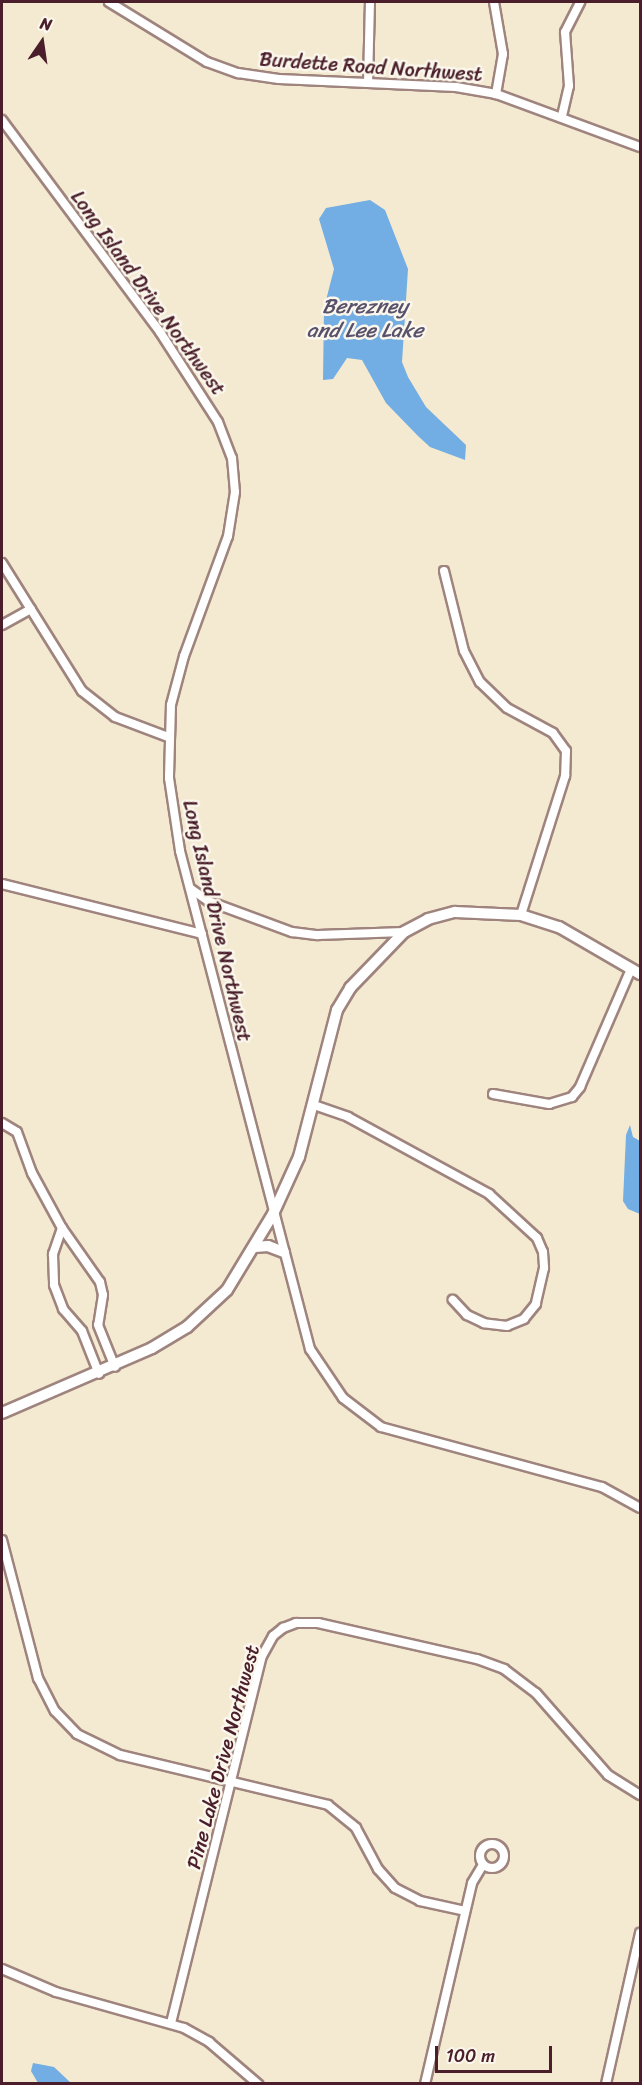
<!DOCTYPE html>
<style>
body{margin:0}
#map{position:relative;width:642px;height:2085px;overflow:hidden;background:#f4e9d1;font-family:Sriracha,sans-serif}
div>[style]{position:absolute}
.water>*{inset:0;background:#72ade3}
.roads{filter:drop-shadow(2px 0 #9f847e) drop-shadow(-2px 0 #9f847e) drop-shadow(0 2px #9f847e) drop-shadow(0 -2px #9f847e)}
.minor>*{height:8px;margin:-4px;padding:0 4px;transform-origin:4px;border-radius:4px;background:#fff}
.minor>.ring{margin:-4px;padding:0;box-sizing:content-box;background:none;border:8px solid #fff;border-radius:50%}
.major>*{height:10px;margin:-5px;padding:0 5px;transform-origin:5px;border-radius:5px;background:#fff}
span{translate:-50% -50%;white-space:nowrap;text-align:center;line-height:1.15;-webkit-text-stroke:5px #fbf7ec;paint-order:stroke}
.street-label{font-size:20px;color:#4a1f2b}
.water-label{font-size:21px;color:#58516b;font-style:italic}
.frame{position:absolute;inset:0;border:3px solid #4a1f2b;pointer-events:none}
.north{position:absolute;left:12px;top:12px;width:60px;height:60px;-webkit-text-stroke:4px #fbf7ec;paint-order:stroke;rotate:13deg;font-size:16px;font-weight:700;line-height:24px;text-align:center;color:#4a1f2b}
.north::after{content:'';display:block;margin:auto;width:21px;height:27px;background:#4a1f2b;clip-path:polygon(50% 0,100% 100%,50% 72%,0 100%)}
.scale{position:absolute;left:435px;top:2046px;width:117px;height:27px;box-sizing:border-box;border:3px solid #4a1f2b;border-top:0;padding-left:8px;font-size:18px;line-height:21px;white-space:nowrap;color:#4a1f2b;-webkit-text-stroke:4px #fbf7ec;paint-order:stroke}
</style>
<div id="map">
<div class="water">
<div style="clip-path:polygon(370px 200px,385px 210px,408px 269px,402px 362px,408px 377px,426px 407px,466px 445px,465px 460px,430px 447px,418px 436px,386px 403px,362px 360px,347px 358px,333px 379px,323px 380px,324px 308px,334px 269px,319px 219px,326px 208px)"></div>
<div style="clip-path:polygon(630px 1125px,633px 1137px,640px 1141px,640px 1214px,628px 1209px,623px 1201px,626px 1135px)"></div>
<div style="clip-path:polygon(33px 2063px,54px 2067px,71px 2083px,38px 2083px,31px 2071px)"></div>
</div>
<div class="roads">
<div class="minor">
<div style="left:109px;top:2px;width:115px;rotate:31.5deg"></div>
<div style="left:207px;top:62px;width:33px;rotate:20deg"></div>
<div style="left:238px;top:73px;width:41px;rotate:8.3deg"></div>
<div style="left:279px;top:79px;width:177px;rotate:2.6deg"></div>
<div style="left:456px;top:87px;width:41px;rotate:9.9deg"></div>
<div style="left:496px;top:94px;width:153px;rotate:20.2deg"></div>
<div style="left:494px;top:2px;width:53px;rotate:80.2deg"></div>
<div style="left:503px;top:54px;width:41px;rotate:99.9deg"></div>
<div style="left:368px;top:83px;width:81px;rotate:-88.6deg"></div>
<div style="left:562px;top:116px;width:31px;rotate:-77deg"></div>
<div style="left:569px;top:86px;width:54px;rotate:-94.2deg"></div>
<div style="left:565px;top:32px;width:34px;rotate:-63deg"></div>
<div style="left:2px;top:120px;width:264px;rotate:53.3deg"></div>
<div style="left:160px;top:332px;width:107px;rotate:57.2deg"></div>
<div style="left:218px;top:422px;width:39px;rotate:69deg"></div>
<div style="left:232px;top:458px;width:34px;rotate:85deg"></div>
<div style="left:235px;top:492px;width:45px;rotate:99deg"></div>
<div style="left:228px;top:536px;width:128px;rotate:110.1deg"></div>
<div style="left:184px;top:656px;width:51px;rotate:104.9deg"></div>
<div style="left:171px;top:705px;width:73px;rotate:91.6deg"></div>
<div style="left:169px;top:778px;width:74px;rotate:81.4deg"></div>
<div style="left:180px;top:851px;width:515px;rotate:75.37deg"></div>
<div style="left:310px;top:1349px;width:59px;rotate:56deg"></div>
<div style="left:343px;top:1398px;width:48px;rotate:37.3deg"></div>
<div style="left:381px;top:1427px;width:229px;rotate:15.2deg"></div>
<div style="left:602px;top:1487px;width:43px;rotate:28.9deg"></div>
<div style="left:2px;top:563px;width:151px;rotate:58deg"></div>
<div style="left:82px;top:691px;width:42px;rotate:38.2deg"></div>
<div style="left:115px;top:717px;width:57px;rotate:20.7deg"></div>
<div style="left:444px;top:571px;width:82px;rotate:76deg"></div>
<div style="left:464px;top:651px;width:35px;rotate:63deg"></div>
<div style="left:480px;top:682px;width:37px;rotate:44deg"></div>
<div style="left:507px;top:708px;width:52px;rotate:28.5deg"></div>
<div style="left:553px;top:733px;width:22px;rotate:54deg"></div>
<div style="left:566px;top:751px;width:25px;rotate:92deg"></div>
<div style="left:565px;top:776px;width:146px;rotate:107.6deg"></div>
<div style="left:2px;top:625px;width:33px;rotate:-29deg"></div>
<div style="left:2px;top:884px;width:206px;rotate:14deg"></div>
<div style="left:191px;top:889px;width:21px;rotate:35deg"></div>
<div style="left:208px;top:901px;width:90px;rotate:20.3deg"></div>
<div style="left:292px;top:932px;width:26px;rotate:7deg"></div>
<div style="left:318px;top:935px;width:86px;rotate:-2deg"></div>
<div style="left:493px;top:1094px;width:57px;rotate:10.1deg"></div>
<div style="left:549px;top:1104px;width:24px;rotate:-17deg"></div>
<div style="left:572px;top:1097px;width:13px;rotate:-51deg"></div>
<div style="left:580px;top:1087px;width:129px;rotate:-66.6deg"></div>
<div style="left:314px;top:1105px;width:36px;rotate:19deg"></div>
<div style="left:348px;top:1117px;width:161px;rotate:28.6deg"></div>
<div style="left:489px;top:1194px;width:65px;rotate:42.5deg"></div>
<div style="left:537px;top:1238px;width:15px;rotate:67deg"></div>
<div style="left:543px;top:1252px;width:16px;rotate:86deg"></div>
<div style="left:544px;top:1268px;width:37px;rotate:103deg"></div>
<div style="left:536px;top:1304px;width:19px;rotate:129deg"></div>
<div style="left:524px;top:1319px;width:18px;rotate:158deg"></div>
<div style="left:507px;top:1326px;width:23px;rotate:-173deg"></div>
<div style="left:484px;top:1323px;width:19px;rotate:-155deg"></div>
<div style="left:467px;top:1315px;width:21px;rotate:-133deg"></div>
<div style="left:2px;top:1123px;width:17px;rotate:31deg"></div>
<div style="left:17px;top:1132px;width:44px;rotate:69.9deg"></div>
<div style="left:32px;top:1173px;width:63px;rotate:61.4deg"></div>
<div style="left:62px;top:1228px;width:66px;rotate:54.9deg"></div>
<div style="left:100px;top:1282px;width:13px;rotate:77deg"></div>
<div style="left:103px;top:1295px;width:30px;rotate:99deg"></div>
<div style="left:98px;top:1325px;width:45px;rotate:68deg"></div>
<div style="left:62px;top:1228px;width:28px;rotate:109deg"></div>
<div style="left:53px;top:1254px;width:31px;rotate:88deg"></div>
<div style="left:54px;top:1285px;width:26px;rotate:69deg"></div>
<div style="left:63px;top:1309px;width:29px;rotate:49deg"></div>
<div style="left:82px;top:1331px;width:46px;rotate:68.4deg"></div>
<div style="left:2px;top:1540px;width:143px;rotate:75.4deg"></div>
<div style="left:38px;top:1678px;width:37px;rotate:63deg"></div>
<div style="left:55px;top:1711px;width:32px;rotate:46deg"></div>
<div style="left:77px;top:1734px;width:48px;rotate:26deg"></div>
<div style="left:120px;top:1755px;width:214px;rotate:13.5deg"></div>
<div style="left:328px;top:1805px;width:36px;rotate:39deg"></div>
<div style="left:356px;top:1828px;width:47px;rotate:61.8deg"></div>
<div style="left:378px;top:1869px;width:25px;rotate:48deg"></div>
<div style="left:395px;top:1888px;width:28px;rotate:27deg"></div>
<div style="left:420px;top:1901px;width:46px;rotate:12.5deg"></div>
<div class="ring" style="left:480px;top:1844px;width:16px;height:16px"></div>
<div style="left:2px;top:1969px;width:59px;rotate:23.1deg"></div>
<div style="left:56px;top:1992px;width:133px;rotate:15.7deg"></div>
<div style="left:184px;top:2028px;width:29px;rotate:29deg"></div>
<div style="left:209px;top:2042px;width:65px;rotate:40.6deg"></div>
<div style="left:171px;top:2023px;width:378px;rotate:-76.1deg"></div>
<div style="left:262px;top:1656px;width:23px;rotate:-61deg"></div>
<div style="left:273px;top:1636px;width:13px;rotate:-39deg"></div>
<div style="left:283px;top:1628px;width:14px;rotate:-21deg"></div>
<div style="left:296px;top:1623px;width:22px"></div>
<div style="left:318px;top:1623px;width:163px;rotate:12.8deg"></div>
<div style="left:477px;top:1659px;width:29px;rotate:20deg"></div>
<div style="left:504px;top:1669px;width:40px;rotate:37deg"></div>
<div style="left:536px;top:1693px;width:109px;rotate:48.7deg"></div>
<div style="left:608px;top:1775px;width:38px;rotate:32deg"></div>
<div style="left:425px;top:2084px;width:206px;rotate:-76.8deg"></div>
<div style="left:472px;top:1883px;width:21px;rotate:-59deg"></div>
<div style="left:606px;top:2084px;width:155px;rotate:-77.3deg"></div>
</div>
<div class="major">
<div style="left:255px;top:1247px;width:13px;rotate:-4deg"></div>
<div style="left:268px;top:1246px;width:17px;rotate:21deg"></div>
<div style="left:2px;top:1413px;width:163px;rotate:-23.4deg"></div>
<div style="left:152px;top:1348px;width:41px;rotate:-31deg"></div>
<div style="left:187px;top:1327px;width:54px;rotate:-42.8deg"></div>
<div style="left:227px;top:1290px;width:89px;rotate:-58.8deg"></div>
<div style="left:273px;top:1214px;width:63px;rotate:-65.5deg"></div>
<div style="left:299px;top:1157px;width:152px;rotate:-75.5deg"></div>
<div style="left:337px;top:1010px;width:26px;rotate:-59deg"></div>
<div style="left:350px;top:988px;width:78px;rotate:-46deg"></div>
<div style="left:404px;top:932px;width:27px;rotate:-28deg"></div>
<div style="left:428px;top:919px;width:28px;rotate:-15deg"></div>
<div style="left:455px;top:912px;width:66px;rotate:2.6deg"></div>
<div style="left:521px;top:915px;width:40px;rotate:18deg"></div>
<div style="left:559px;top:927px;width:94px;rotate:30.1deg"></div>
</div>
</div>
<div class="street-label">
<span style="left:371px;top:67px;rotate:4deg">Burdette Road Northwest</span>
<span style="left:148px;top:293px;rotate:54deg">Long Island Drive Northwest</span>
<span style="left:217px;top:921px;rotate:77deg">Long Island Drive Northwest</span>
<span style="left:223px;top:1757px;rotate:-75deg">Pine Lake Drive Northwest</span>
</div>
<div class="water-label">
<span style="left:365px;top:318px">Berezney<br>and Lee Lake</span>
</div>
<div class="frame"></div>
<div class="north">N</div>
<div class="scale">100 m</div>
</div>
